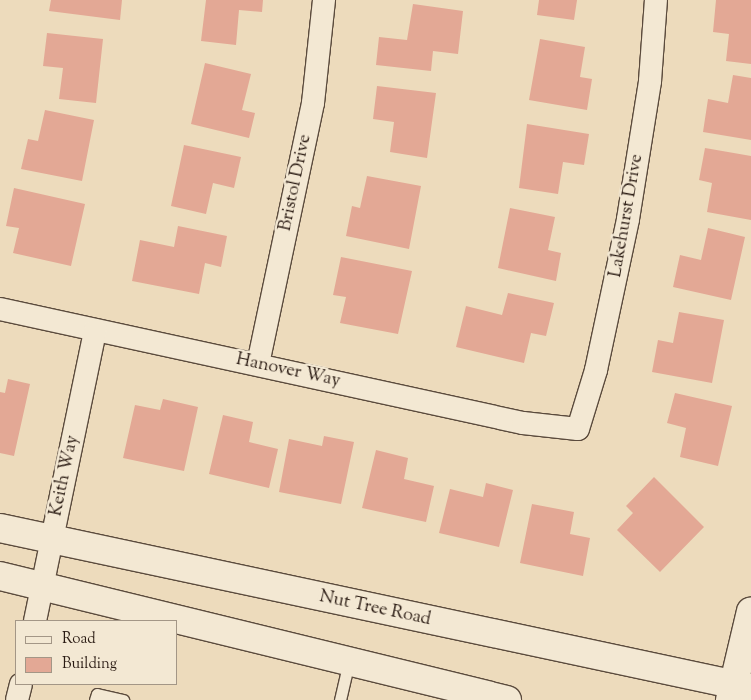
<!DOCTYPE html>
<style>
body{margin:0}
#map{position:relative;width:751px;height:700px;overflow:hidden;background:#eddbbc;font-family:"Sorts Mill Goudy",serif}
div>[style]{position:absolute}
.building>*{inset:0;background:#e3a895}
.roads{filter:drop-shadow(1px 0 #5b4b3d) drop-shadow(-1px 0 #5b4b3d) drop-shadow(0 1px #5b4b3d) drop-shadow(0 -1px #5b4b3d)}
.service>*{height:11px;margin:-5.5px;padding:0 5.5px;transform-origin:5.5px;border-radius:5.5px;background:#f3e8d3}
.minor>*{height:22px;margin:-11px;padding:0 11px;transform-origin:11px;border-radius:11px;background:#f3e8d3}
.secondary>*{height:28px;margin:-14px;padding:0 14px;transform-origin:14px;border-radius:14px;background:#f3e8d3}
span{translate:-50% -50%;white-space:nowrap;text-align:center;line-height:1.15;-webkit-text-stroke:5px #f3e8d3;paint-order:stroke}
.street-label{font-size:18px;color:#2a1b13}
.legend{position:absolute;left:15px;top:620px;width:162px;height:65px;box-sizing:border-box;background:#f3e8d3;border:1px solid #a39686;margin:0;padding:6px 9px;list-style:none;font-size:15px;color:#2a1b13}
.legend li{display:flex;align-items:center;gap:10px;height:25px}
.legend b{width:25px;border:1px solid #a39686}
</style>
<div id="map">
<div class="building">
<div style="clip-path:polygon(51px 0,122px 0,120px 20px,49px 11px)"></div>
<div style="clip-path:polygon(206px 0,263px 0,262px 12px,239px 10px,236px 45px,201px 41px)"></div>
<div style="clip-path:polygon(539px 0,577px 0,574px 20px,537px 15px)"></div>
<div style="clip-path:polygon(716px 0,751px 0,751px 64px,726px 61px,729px 34px,713px 32px)"></div>
<div style="clip-path:polygon(413px 4px,463px 11px,458px 54px,433px 51px,431px 71px,376px 65px,379px 37px,407px 40px)"></div>
<div style="clip-path:polygon(47px 33px,103px 39px,96px 103px,59px 99px,63px 68px,43px 66px)"></div>
<div style="clip-path:polygon(540px 39px,585px 47px,580px 77px,592px 79px,587px 110px,529px 100px)"></div>
<div style="clip-path:polygon(205px 63px,251px 74px,242px 110px,255px 113px,249px 138px,191px 124px)"></div>
<div style="clip-path:polygon(733px 75px,751px 78px,751px 140px,703px 132px,708px 99px,728px 103px)"></div>
<div style="clip-path:polygon(377px 86px,436px 93px,427px 158px,390px 152px,394px 122px,373px 119px)"></div>
<div style="clip-path:polygon(45px 110px,94px 120px,82px 181px,21px 169px,28px 139px,38px 141px)"></div>
<div style="clip-path:polygon(527px 124px,589px 134px,584px 165px,563px 162px,558px 194px,519px 188px)"></div>
<div style="clip-path:polygon(184px 145px,241px 157px,234px 188px,213px 183px,206px 214px,171px 206px)"></div>
<div style="clip-path:polygon(705px 148px,751px 156px,751px 220px,707px 212px,712px 183px,699px 180px)"></div>
<div style="clip-path:polygon(367px 176px,421px 186px,409px 249px,346px 236px,352px 206px,360px 208px)"></div>
<div style="clip-path:polygon(14px 188px,85px 204px,71px 266px,13px 253px,19px 228px,6px 226px)"></div>
<div style="clip-path:polygon(510px 208px,555px 217px,548px 250px,561px 253px,556px 281px,498px 268px)"></div>
<div style="clip-path:polygon(178px 226px,227px 236px,221px 267px,205px 263px,199px 294px,132px 281px,140px 240px,174px 247px)"></div>
<div style="clip-path:polygon(708px 228px,745px 237px,731px 300px,673px 287px,680px 255px,701px 260px)"></div>
<div style="clip-path:polygon(341px 257px,412px 271px,398px 334px,340px 323px,346px 297px,333px 295px)"></div>
<div style="clip-path:polygon(508px 293px,554px 303px,546px 336px,531px 333px,524px 363px,456px 347px,466px 306px,502px 315px)"></div>
<div style="clip-path:polygon(679px 312px,724px 320px,712px 383px,652px 372px,658px 340px,673px 343px)"></div>
<div style="clip-path:polygon(8px 379px,30px 384px,14px 456px,0 453px,0 392px,5px 393px)"></div>
<div style="clip-path:polygon(675px 393px,732px 406px,718px 466px,680px 457px,686px 428px,667px 423px)"></div>
<div style="clip-path:polygon(163px 399px,198px 407px,184px 471px,123px 458px,135px 405px,160px 410px)"></div>
<div style="clip-path:polygon(223px 415px,253px 422px,249px 442px,278px 449px,269px 488px,209px 474px)"></div>
<div style="clip-path:polygon(324px 436px,354px 442px,341px 504px,279px 492px,289px 439px,322px 446px)"></div>
<div style="clip-path:polygon(376px 450px,408px 458px,404px 479px,434px 486px,426px 522px,362px 508px)"></div>
<div style="clip-path:polygon(654px 477px,704px 527px,660px 572px,617px 530px,633px 513px,626px 506px)"></div>
<div style="clip-path:polygon(486px 483px,513px 490px,499px 547px,439px 533px,450px 489px,483px 497px)"></div>
<div style="clip-path:polygon(532px 504px,574px 512px,570px 534px,590px 538px,583px 576px,520px 563px)"></div>
</div>
<div class="roads">
<div class="service">
<div style="left:95px;top:700px;width:6px;rotate:-72deg"></div>
<div style="left:97px;top:694px;width:27px;rotate:13deg"></div>
<div style="left:340px;top:700px;width:39px;rotate:-77deg"></div>
</div>
<div class="minor">
<div style="left:0;top:309px;width:535px;rotate:12.3deg"></div>
<div style="left:523px;top:423px;width:55px;rotate:6.2deg"></div>
<div style="left:578px;top:429px;width:62px;rotate:-73deg"></div>
<div style="left:596px;top:370px;width:154px;rotate:-78deg"></div>
<div style="left:628px;top:219px;width:140px;rotate:-80.9deg"></div>
<div style="left:650px;top:81px;width:81px;rotate:-85.8deg"></div>
<div style="left:258px;top:364px;width:267px;rotate:-78.1deg"></div>
<div style="left:313px;top:103px;width:104px;rotate:-83.9deg"></div>
<div style="left:35px;top:621px;width:297px;rotate:-78.3deg"></div>
<div style="left:17px;top:700px;width:16px;rotate:-76deg"></div>
</div>
<div class="secondary">
<div style="left:0;top:528px;width:768px;rotate:12.03deg"></div>
<div style="left:0;top:576px;width:522px;rotate:13.74deg"></div>
<div style="left:730px;top:700px;width:91px;rotate:-76.7deg"></div>
</div>
</div>
<div class="street-label">
<span style="left:296px;top:183px;rotate:-78deg">Bristol Drive</span>
<span style="left:627px;top:216px;rotate:-80deg">Lakehurst Drive</span>
<span style="left:288px;top:371px;rotate:12deg">Hanover Way</span>
<span style="left:65px;top:476px;rotate:-78deg">Keith Way</span>
<span style="left:375px;top:609px;rotate:12deg">Nut Tree Road</span>
</div>
<ul class="legend">
<li><b style="height:6px;background:#f3e8d3"></b>Road</li>
<li><b style="height:14px;background:#e3a895"></b>Building</li>
</ul>
</div>
